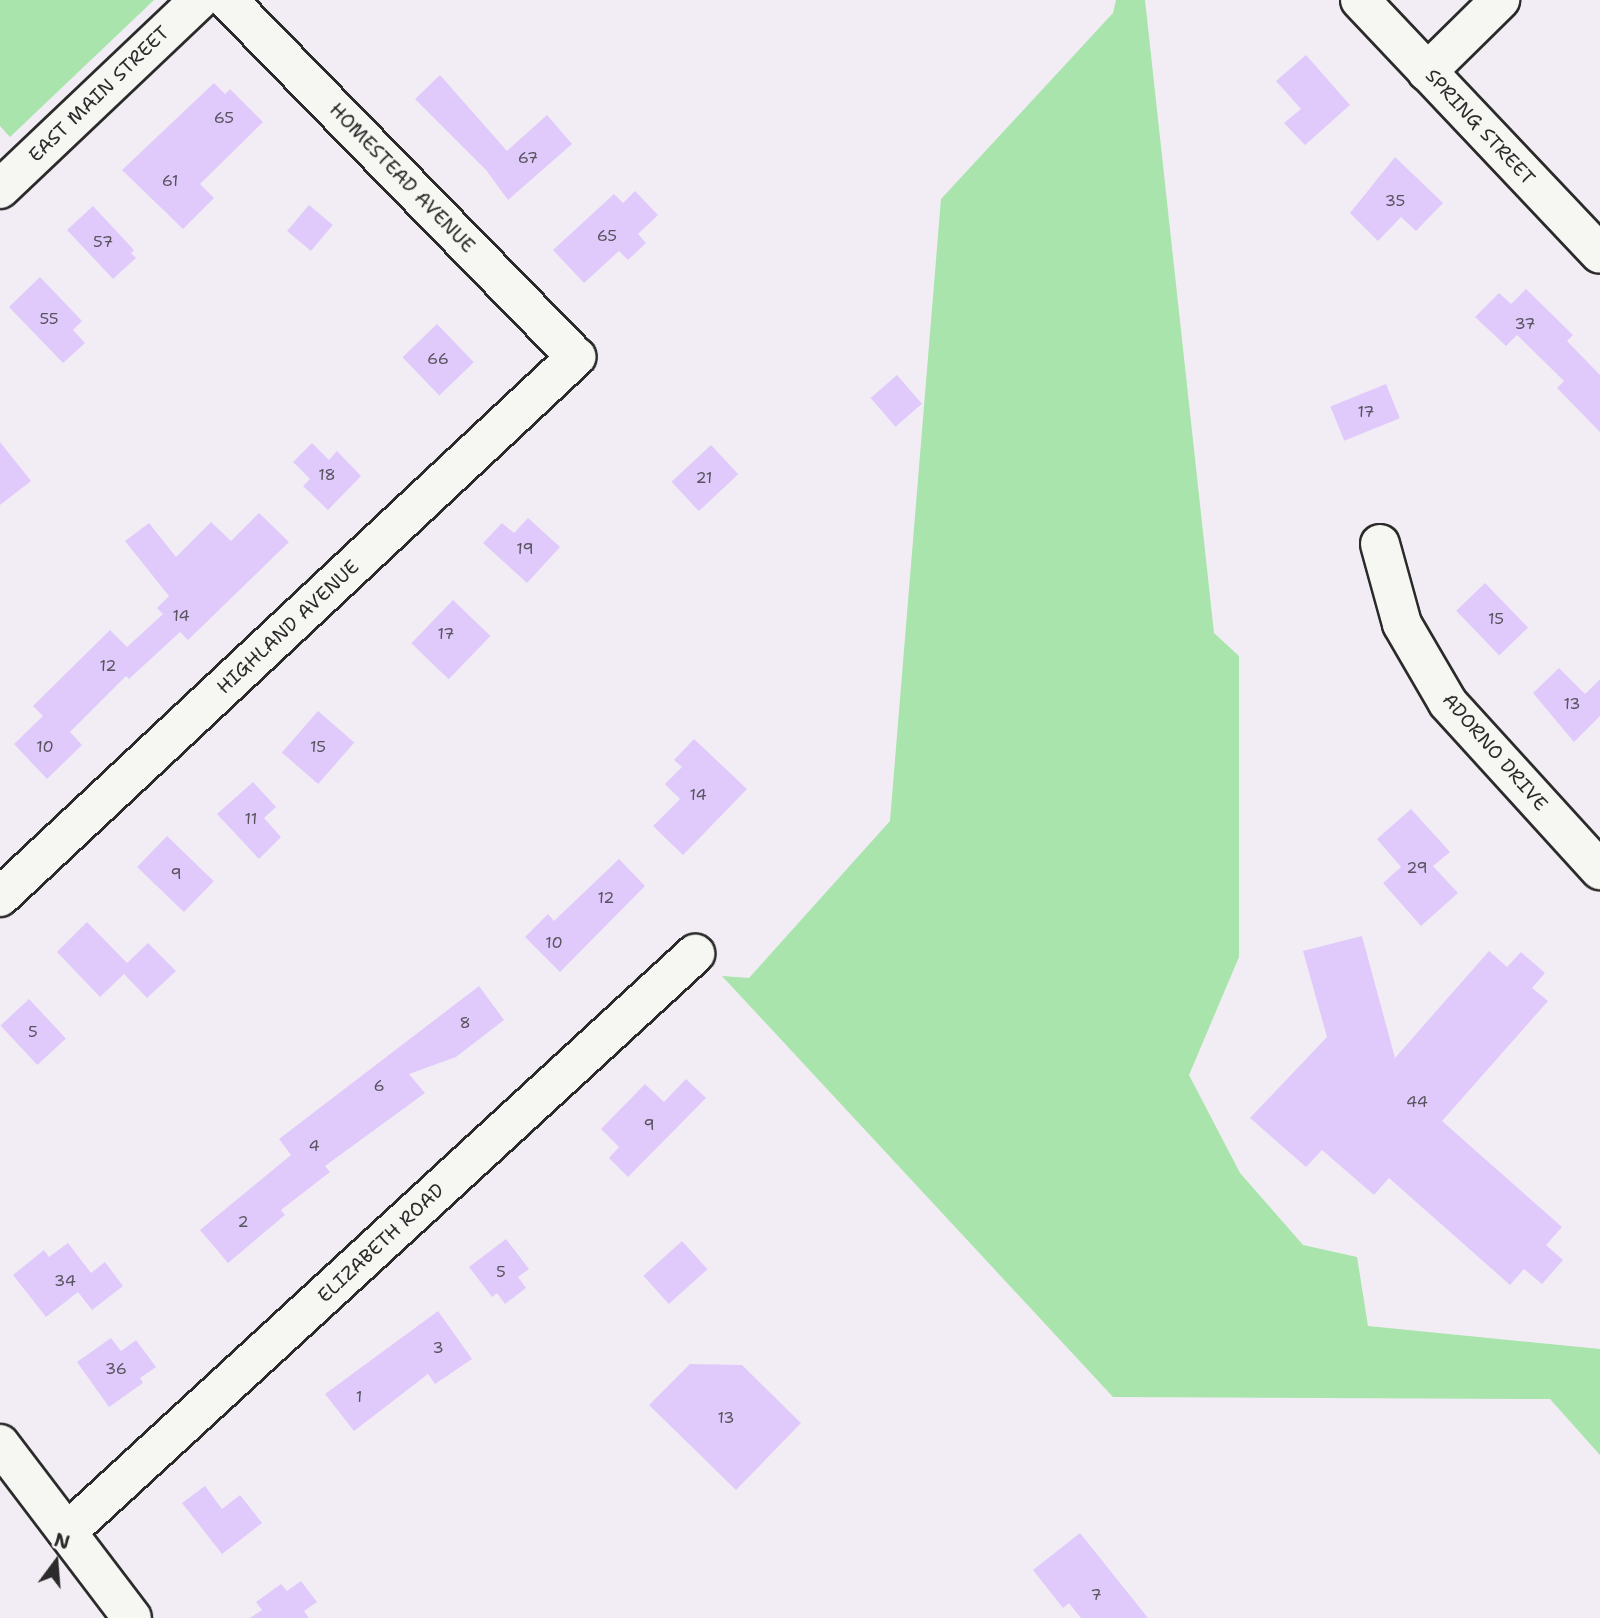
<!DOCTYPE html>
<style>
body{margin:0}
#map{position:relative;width:1600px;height:1618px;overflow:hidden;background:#f2edf4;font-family:"Shantell Sans",sans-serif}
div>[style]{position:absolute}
.green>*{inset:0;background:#a8e4ab}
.building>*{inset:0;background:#e0cafb;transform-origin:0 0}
.roads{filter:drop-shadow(2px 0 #2b2b2b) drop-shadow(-2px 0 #2b2b2b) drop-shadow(0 2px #2b2b2b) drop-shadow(0 -2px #2b2b2b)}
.minor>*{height:38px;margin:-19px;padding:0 19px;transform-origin:19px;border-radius:19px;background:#f6f6f2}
span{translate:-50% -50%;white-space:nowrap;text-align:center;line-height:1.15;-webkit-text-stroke:5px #f6f6f2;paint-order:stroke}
.number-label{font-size:16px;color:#58535f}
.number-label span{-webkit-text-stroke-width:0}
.street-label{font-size:19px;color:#2b2b2b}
.north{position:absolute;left:21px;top:1527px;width:70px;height:70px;-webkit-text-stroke:5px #f6f6f2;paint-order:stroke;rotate:16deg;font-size:19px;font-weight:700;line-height:28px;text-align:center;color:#2b2b2b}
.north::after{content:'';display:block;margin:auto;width:24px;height:32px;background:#2b2b2b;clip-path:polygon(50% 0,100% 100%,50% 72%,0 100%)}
</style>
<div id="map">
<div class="green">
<div style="clip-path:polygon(0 0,154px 0,10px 137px,0 126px)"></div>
<div style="clip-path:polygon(1116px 0,1145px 0,1214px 633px,1239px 656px,1239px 957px,1189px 1075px,1240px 1173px,1303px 1245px,1357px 1257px,1368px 1326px,1600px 1349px,1600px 1455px,1550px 1399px,1113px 1397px,722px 976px,749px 978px,890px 821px,941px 199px,1113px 13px)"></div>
</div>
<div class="building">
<div style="clip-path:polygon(1306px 55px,1350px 105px,1305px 145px,1284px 123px,1301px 109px,1276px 81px)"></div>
<div style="clip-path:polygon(440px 75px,507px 151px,547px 115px,572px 144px,508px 200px,486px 170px,415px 99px)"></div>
<div style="clip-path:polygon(214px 83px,225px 94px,230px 89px,263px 122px,200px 184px,214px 198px,183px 229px,122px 170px)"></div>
<div style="clip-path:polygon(1395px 157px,1443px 203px,1416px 231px,1401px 217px,1378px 241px,1350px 213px)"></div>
<div style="clip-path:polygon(635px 191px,658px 215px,638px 234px,646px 243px,628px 260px,619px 251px,584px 283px,553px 250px,614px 194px,623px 203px)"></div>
<div style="left:309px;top:205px;width:31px;height:34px;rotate:40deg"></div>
<div style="clip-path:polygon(93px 206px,134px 250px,131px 253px,136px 258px,113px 279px,67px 230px)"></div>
<div style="clip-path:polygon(40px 277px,82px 321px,73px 330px,85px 343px,63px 363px,9px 307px)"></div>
<div style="clip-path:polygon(1526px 289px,1573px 335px,1567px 341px,1600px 375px,1600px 432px,1557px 388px,1564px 381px,1517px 335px,1506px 346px,1475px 317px,1499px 293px,1511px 304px)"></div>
<div style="left:437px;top:324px;width:53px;height:48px;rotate:46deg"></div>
<div style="left:897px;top:375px;width:38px;height:35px;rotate:49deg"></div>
<div style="left:1386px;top:384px;width:37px;height:60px;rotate:68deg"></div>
<div style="clip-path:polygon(0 442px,31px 481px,0 505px)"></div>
<div style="clip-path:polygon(312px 443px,329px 460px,337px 451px,361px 476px,328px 510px,303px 486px,310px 479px,293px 462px)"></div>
<div style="left:711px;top:445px;width:40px;height:54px;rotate:47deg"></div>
<div style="clip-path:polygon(259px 513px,289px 542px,188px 640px,180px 632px,129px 679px,126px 676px,70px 732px,82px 745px,47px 779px,14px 744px,43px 716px,33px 706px,110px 630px,127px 647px,163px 614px,157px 608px,169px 596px,125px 541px,149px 523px,176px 557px,211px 522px,231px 541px)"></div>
<div style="clip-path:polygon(528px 518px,560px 547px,527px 583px,483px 543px,502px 523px,514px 533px)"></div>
<div style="left:1485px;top:583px;width:62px;height:40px;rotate:46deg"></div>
<div style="left:453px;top:600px;width:52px;height:60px;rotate:44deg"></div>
<div style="clip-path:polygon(1559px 668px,1585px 694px,1600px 679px,1600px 716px,1574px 742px,1533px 693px)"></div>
<div style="left:318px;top:711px;width:48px;height:55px;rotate:41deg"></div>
<div style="clip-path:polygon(694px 739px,747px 789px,683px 855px,653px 826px,680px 799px,665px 784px,682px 767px,674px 760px)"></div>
<div style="clip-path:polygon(253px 782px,276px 807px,264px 818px,281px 837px,259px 859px,217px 814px)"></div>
<div style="clip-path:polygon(1411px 809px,1450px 852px,1433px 866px,1458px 893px,1421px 926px,1383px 883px,1401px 867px,1377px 839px)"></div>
<div style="left:167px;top:836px;width:65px;height:43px;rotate:44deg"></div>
<div style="clip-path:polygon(619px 859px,645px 886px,560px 972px,525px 937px,548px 914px,554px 921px)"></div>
<div style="clip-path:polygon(87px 922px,127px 963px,148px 943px,176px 971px,147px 998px,124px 974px,100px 997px,57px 952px)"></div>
<div style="clip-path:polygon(1362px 936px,1395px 1058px,1489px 951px,1507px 967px,1521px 952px,1545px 973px,1532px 988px,1548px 1001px,1442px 1121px,1562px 1227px,1546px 1245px,1563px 1260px,1542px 1284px,1524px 1269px,1510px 1285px,1389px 1178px,1374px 1195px,1322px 1150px,1306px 1167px,1250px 1118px,1327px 1037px,1303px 951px)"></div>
<div style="clip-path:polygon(479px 986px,504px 1020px,456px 1057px,409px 1074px,425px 1093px,325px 1166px,330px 1172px,281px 1210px,285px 1215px,228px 1263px,200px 1230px,291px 1155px,279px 1139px)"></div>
<div style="left:29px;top:999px;width:54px;height:39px;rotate:47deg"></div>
<div style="clip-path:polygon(686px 1079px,706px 1098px,628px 1177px,609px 1158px,619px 1147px,601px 1129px,645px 1084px,664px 1102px)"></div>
<div style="clip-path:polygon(506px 1239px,529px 1269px,518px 1277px,526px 1288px,505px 1304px,497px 1293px,492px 1297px,469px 1267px)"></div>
<div style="left:682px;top:1241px;width:38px;height:52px;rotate:48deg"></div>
<div style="clip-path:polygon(68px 1243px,91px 1273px,105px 1262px,123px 1286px,92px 1310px,78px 1292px,46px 1317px,13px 1275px,44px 1250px,49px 1257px)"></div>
<div style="clip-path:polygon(438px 1311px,472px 1359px,435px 1384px,428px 1374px,354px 1431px,325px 1394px)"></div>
<div style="clip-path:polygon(111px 1338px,121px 1351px,136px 1340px,156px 1367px,140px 1378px,143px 1383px,109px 1407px,77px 1362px)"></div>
<div style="clip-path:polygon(690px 1364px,742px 1365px,801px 1423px,736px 1490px,649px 1405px)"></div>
<div style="clip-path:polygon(205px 1486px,222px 1509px,240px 1495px,262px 1523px,222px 1554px,182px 1503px)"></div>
<div style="clip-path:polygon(1080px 1533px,1148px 1618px,1081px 1618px,1069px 1603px,1063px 1608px,1033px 1570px)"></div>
<div style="clip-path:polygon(301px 1581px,317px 1602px,304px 1611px,309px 1618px,250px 1618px,262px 1610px,256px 1602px,281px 1584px,287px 1591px)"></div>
</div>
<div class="roads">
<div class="minor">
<div style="left:1360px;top:0;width:349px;rotate:46.6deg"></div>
<div style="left:1427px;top:72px;width:103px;rotate:-44.6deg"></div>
<div style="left:0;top:189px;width:274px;rotate:-43.5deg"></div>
<div style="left:1380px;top:544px;width:83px;rotate:74.6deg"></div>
<div style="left:1402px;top:624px;width:91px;rotate:59.8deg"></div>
<div style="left:1448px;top:703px;width:226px;rotate:47.7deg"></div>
<div style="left:0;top:897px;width:790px;rotate:-43.15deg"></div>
<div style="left:576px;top:357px;width:499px;rotate:-134.3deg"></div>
<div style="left:0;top:1444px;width:218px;rotate:52.8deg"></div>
<div style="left:67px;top:1532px;width:854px;rotate:-42.63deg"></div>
</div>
</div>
<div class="number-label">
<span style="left:224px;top:118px">65</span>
<span style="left:528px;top:158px">67</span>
<span style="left:170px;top:181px">61</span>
<span style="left:1395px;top:201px">35</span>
<span style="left:607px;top:236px">65</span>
<span style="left:103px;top:242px">57</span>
<span style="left:49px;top:319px">55</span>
<span style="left:1525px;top:324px">37</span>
<span style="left:438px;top:359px">66</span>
<span style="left:1366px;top:412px">17</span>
<span style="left:327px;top:475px">18</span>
<span style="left:704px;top:478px">21</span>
<span style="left:525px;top:549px">19</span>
<span style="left:181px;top:616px">14</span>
<span style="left:1496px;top:619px">15</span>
<span style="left:446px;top:634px">17</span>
<span style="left:108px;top:666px">12</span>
<span style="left:1572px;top:704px">13</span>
<span style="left:45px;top:747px">10</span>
<span style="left:318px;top:747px">15</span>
<span style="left:698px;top:795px">14</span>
<span style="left:251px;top:819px">11</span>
<span style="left:1417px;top:868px">29</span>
<span style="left:176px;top:874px">9</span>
<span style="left:606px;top:898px">12</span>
<span style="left:554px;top:943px">10</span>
<span style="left:465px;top:1023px">8</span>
<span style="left:33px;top:1032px">5</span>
<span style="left:379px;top:1086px">6</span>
<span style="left:1417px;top:1102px">44</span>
<span style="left:649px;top:1125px">9</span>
<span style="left:314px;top:1146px">4</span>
<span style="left:243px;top:1222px">2</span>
<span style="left:501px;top:1272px">5</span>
<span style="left:65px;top:1281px">34</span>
<span style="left:438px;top:1348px">3</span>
<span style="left:116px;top:1369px">36</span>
<span style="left:359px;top:1397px">1</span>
<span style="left:726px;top:1418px">13</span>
<span style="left:1096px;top:1595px">7</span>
</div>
<div class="street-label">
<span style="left:99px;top:94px;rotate:-44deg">EAST MAIN STREET</span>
<span style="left:1480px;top:127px;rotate:47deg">SPRING STREET</span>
<span style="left:402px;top:178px;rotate:46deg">HOMESTEAD AVENUE</span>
<span style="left:288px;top:627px;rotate:-43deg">HIGHLAND AVENUE</span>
<span style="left:1495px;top:752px;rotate:49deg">ADORNO DRIVE</span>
<span style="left:381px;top:1243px;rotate:-43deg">ELIZABETH ROAD</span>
</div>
<div class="north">N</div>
</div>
